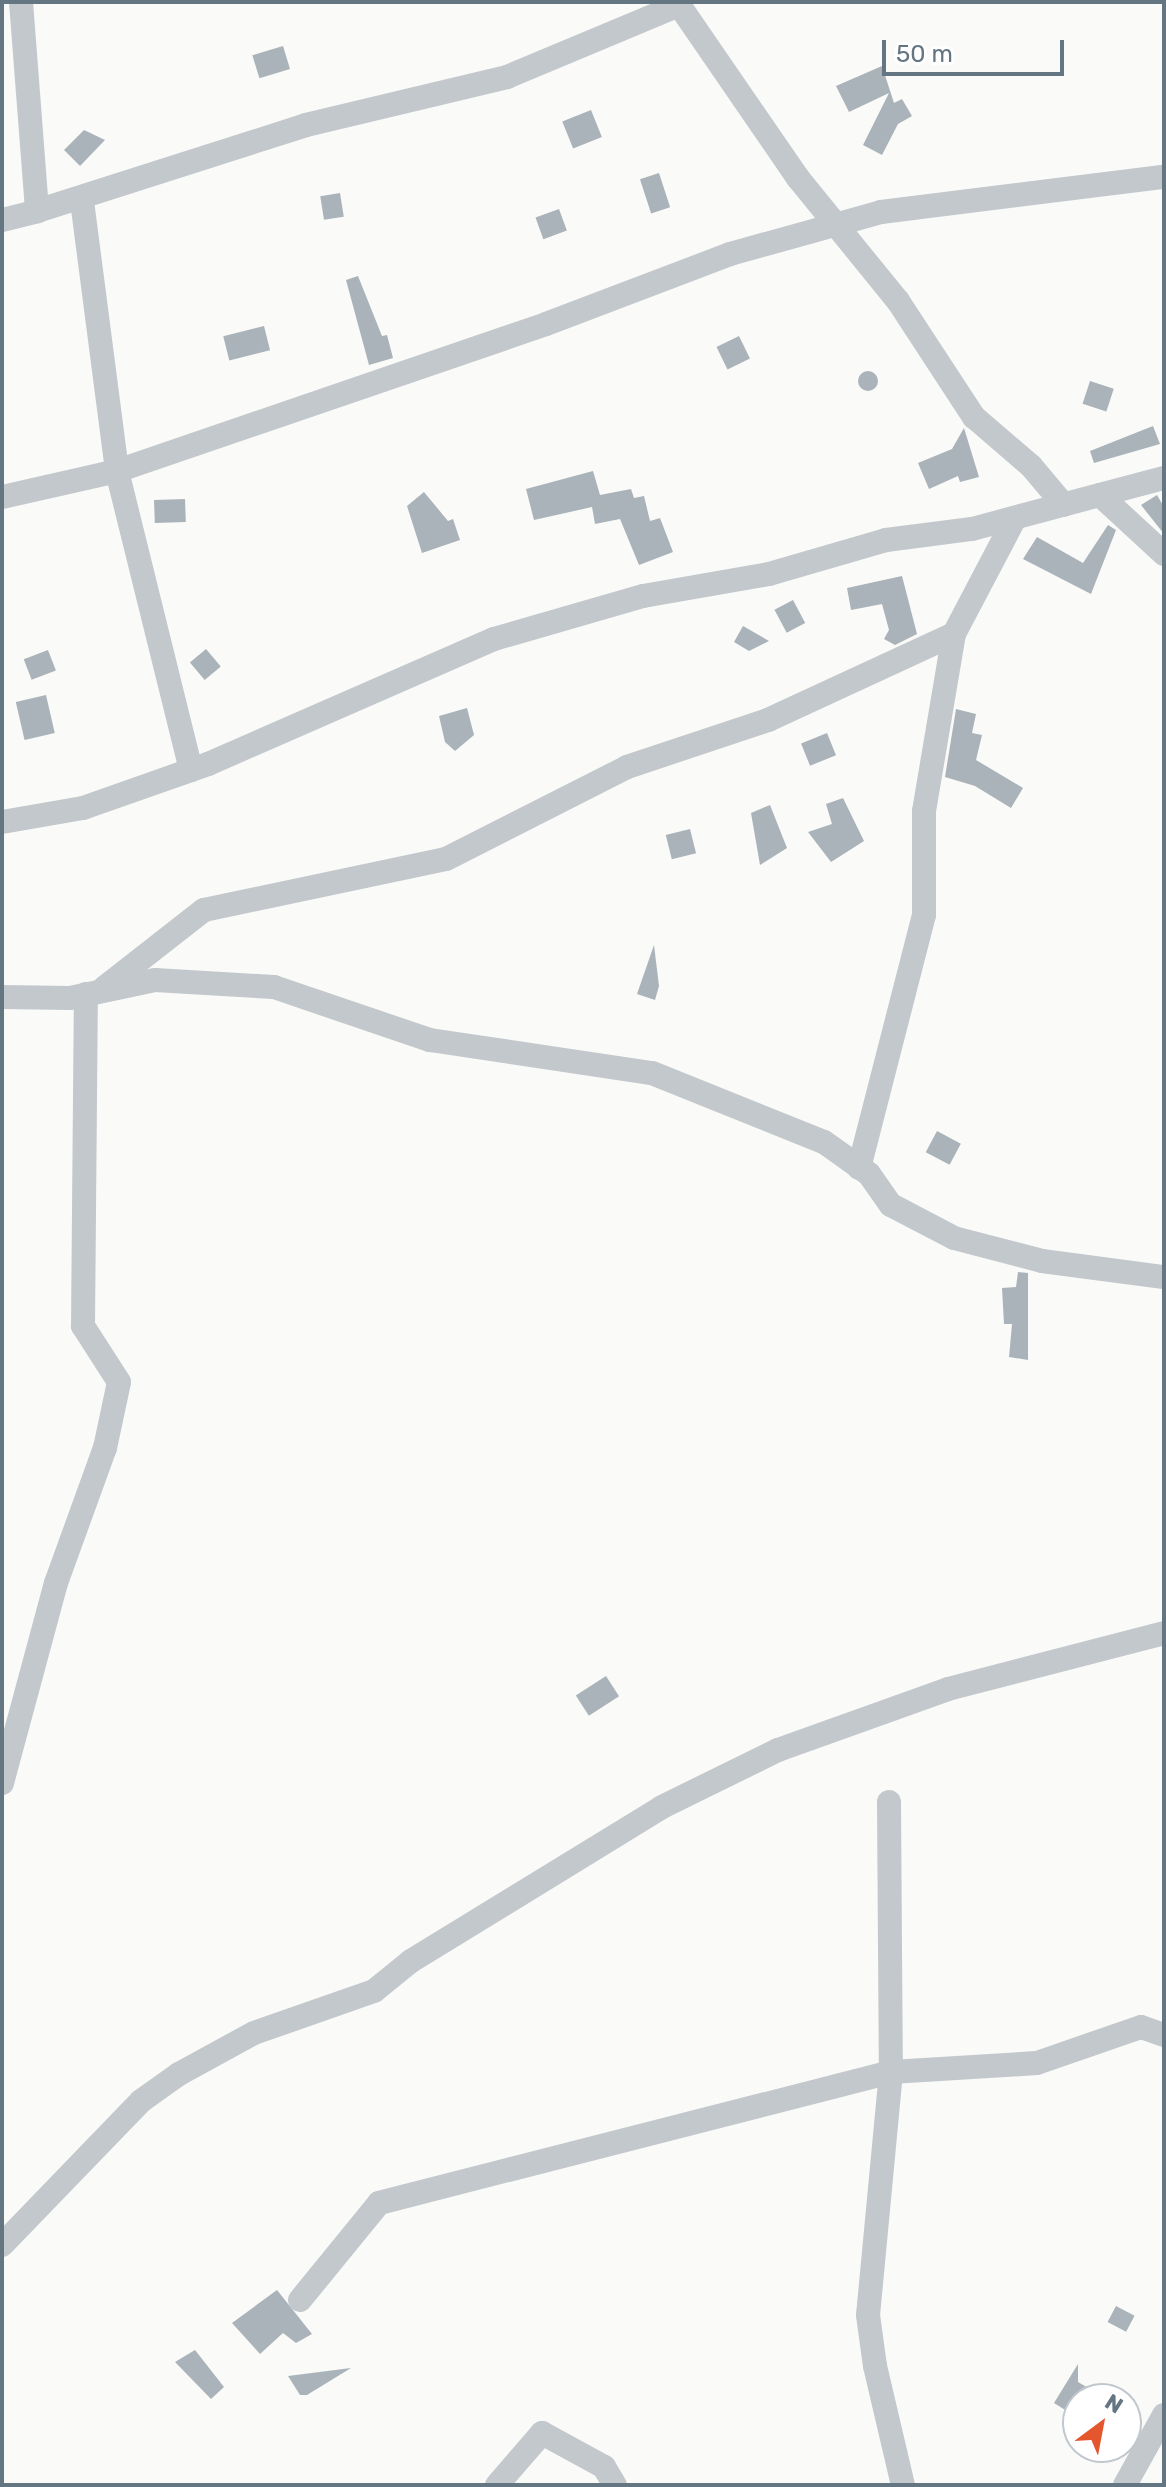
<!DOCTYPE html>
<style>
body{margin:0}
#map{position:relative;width:1166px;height:2487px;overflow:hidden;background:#fafaf8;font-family:Rubik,sans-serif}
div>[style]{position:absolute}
.building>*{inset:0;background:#aab3b9;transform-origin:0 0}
.round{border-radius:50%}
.minor>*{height:24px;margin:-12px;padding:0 12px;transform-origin:12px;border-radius:12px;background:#c3c8cc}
span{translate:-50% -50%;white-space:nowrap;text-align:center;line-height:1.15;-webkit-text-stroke:8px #fff;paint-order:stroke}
.frame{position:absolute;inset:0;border:4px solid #657683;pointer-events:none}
.north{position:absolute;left:1062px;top:2383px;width:80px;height:80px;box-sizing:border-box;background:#fff;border:2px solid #c1c8cd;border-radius:50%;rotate:32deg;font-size:22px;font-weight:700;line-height:32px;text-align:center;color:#657683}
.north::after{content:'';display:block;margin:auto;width:28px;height:36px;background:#e4572e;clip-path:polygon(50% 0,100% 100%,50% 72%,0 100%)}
.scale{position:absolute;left:882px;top:40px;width:182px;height:36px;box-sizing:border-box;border:4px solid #657683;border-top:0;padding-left:10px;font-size:24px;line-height:28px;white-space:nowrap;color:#657683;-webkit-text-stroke:6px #fff;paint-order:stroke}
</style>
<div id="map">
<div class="building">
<div style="left:283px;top:46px;width:24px;height:32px;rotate:73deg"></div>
<div style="clip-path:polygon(882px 66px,894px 103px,902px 99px,912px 116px,898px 124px,882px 155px,863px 145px,889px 93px,849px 112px,836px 86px)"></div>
<div style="left:591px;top:110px;width:29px;height:31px;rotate:68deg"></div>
<div style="clip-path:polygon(84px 130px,105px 140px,80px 166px,64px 150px)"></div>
<div style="left:659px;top:173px;width:36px;height:20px;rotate:72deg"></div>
<div style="left:340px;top:193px;width:24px;height:20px;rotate:81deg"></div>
<div style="left:559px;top:209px;width:23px;height:25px;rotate:70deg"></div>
<div style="clip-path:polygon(358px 276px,382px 336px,387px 335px,393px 358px,369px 365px,346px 280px)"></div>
<div style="left:264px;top:326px;width:25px;height:42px;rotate:76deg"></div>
<div style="left:739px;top:336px;width:25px;height:25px;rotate:64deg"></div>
<div class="round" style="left:858px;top:371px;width:20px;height:20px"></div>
<div style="left:1090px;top:381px;width:25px;height:24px;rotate:18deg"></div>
<div style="clip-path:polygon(1153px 426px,1160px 444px,1094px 463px,1090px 451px)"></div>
<div style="clip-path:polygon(964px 428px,979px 477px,960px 482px,958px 476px,929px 489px,918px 463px,952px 449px)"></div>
<div style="clip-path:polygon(593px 471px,600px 495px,631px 489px,634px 498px,644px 496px,650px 521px,660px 518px,673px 552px,639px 565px,620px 519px,595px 524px,592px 507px,534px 520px,526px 489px)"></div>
<div style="clip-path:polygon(424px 492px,448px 521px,453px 519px,460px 540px,422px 553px,407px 506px)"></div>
<div style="clip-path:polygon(1157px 495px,1164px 507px,1164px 534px,1141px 505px)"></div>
<div style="left:185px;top:499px;width:23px;height:31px;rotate:88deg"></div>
<div style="clip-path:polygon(1108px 525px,1116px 530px,1091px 594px,1023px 559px,1037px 537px,1083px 563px)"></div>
<div style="clip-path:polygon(902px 576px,917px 634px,895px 645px,884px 639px,889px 630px,882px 604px,851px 610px,847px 588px)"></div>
<div style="left:793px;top:600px;width:26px;height:21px;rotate:62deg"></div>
<div style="clip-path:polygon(743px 626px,769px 641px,749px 651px,734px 642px)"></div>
<div style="left:206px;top:649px;width:23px;height:21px;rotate:50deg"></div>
<div style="left:48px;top:650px;width:22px;height:26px;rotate:69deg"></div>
<div style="left:46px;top:695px;width:39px;height:31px;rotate:77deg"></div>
<div style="clip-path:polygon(467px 708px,474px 735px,455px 751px,445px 742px,439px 716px)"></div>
<div style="clip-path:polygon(956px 709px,976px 714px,972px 733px,982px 735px,976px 760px,1023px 788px,1011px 808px,975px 786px,945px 777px)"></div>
<div style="left:827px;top:733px;width:24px;height:28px;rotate:68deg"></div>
<div style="clip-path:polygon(843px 798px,864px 841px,831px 862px,808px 832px,832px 824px,826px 804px)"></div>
<div style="clip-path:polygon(770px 805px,787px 848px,760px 865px,751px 813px)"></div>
<div style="left:690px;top:829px;width:25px;height:25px;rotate:76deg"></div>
<div style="clip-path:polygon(654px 945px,659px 986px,655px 1000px,637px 994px)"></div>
<div style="left:937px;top:1131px;width:27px;height:24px;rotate:28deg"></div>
<div style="clip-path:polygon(1018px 1272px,1028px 1273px,1028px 1360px,1009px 1357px,1012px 1324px,1004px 1324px,1002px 1288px,1016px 1287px)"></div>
<div style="left:606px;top:1676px;width:24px;height:36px;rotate:57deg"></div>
<div style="clip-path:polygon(277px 2290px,312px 2334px,296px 2343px,283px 2333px,260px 2354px,232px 2323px)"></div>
<div style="left:1116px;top:2306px;width:21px;height:18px;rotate:28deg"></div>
<div style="clip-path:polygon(195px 2350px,224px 2387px,211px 2399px,175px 2362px)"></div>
<div style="clip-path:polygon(1078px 2364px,1078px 2382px,1107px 2399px,1078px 2399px,1078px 2418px,1054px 2403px)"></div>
<div style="clip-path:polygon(351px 2368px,307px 2395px,300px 2395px,288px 2376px)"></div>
</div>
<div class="minor">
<div style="left:21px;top:2px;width:210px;rotate:85.6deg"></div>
<div style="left:37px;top:211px;width:282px;rotate:-17.7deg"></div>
<div style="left:306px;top:125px;width:207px;rotate:-13.4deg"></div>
<div style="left:507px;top:77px;width:186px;rotate:-22.7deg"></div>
<div style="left:677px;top:2px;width:214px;rotate:55.5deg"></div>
<div style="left:798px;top:178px;width:159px;rotate:50.9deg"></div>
<div style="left:898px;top:301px;width:139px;rotate:56.8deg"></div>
<div style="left:974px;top:417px;width:75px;rotate:40.7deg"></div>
<div style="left:1031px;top:466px;width:51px;rotate:49.8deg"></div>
<div style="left:82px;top:201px;width:272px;rotate:82.6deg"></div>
<div style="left:117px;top:471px;width:308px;rotate:76.1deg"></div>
<div style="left:2px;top:220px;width:36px;rotate:-14deg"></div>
<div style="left:1100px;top:495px;width:87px;rotate:42.7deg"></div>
<div style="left:2px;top:497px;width:118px;rotate:-12.7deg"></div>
<div style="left:117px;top:471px;width:453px;rotate:-18.9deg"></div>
<div style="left:546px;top:324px;width:197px;rotate:-20.8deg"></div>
<div style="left:730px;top:254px;width:157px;rotate:-15.5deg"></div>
<div style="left:881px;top:212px;width:285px;rotate:-7.1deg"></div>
<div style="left:2px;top:822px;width:82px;rotate:-9.8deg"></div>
<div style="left:83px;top:808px;width:133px;rotate:-19.4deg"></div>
<div style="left:208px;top:764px;width:312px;rotate:-23.6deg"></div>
<div style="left:494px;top:639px;width:155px;rotate:-16.1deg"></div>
<div style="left:643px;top:596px;width:128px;rotate:-9.9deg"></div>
<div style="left:769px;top:574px;width:122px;rotate:-16.2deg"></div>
<div style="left:886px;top:540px;width:87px;rotate:-7.3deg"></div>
<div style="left:972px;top:529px;width:199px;rotate:-14.9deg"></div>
<div style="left:104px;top:988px;width:127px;rotate:-38deg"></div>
<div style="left:204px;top:910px;width:247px;rotate:-11.9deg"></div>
<div style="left:446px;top:859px;width:203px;rotate:-26.9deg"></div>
<div style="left:627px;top:767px;width:149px;rotate:-18.4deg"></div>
<div style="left:768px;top:720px;width:205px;rotate:-24.8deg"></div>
<div style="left:954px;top:634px;width:131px;rotate:-62.3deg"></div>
<div style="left:2px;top:997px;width:68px;rotate:0.8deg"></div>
<div style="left:70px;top:998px;width:87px;rotate:-12deg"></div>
<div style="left:155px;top:980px;width:119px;rotate:3.4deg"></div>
<div style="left:274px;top:987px;width:165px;rotate:18.8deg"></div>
<div style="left:430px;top:1040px;width:224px;rotate:8.5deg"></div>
<div style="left:652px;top:1073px;width:185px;rotate:21.9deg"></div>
<div style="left:824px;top:1142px;width:55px;rotate:35.4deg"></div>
<div style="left:869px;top:1174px;width:38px;rotate:55deg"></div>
<div style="left:891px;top:1205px;width:71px;rotate:27.6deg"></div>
<div style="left:954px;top:1238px;width:91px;rotate:14.6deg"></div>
<div style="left:1042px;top:1261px;width:123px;rotate:7.5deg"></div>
<div style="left:859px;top:1168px;width:261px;rotate:-75.6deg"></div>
<div style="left:924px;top:915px;width:104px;rotate:-90deg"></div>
<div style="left:924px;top:811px;width:180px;rotate:-80.4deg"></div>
<div style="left:2px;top:1783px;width:207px;rotate:-74.9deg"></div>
<div style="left:56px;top:1583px;width:144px;rotate:-70.1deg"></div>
<div style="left:105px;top:1448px;width:67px;rotate:-78deg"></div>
<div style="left:119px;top:1382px;width:67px;rotate:-122.7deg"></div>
<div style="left:83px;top:1326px;width:332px;rotate:-89.5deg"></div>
<div style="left:889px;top:1802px;width:270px;rotate:89.6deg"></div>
<div style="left:891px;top:2072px;width:244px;rotate:95.4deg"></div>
<div style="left:868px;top:2315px;width:51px;rotate:82.2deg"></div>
<div style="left:875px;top:2366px;width:122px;rotate:76.8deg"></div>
<div style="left:2px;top:2245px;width:200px;rotate:-46deg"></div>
<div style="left:141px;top:2101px;width:47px;rotate:-35.4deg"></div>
<div style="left:179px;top:2074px;width:85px;rotate:-28.7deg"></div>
<div style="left:254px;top:2033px;width:127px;rotate:-19.3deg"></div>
<div style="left:374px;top:1991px;width:48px;rotate:-39deg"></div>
<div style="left:411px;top:1961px;width:294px;rotate:-31.5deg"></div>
<div style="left:662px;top:1807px;width:129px;rotate:-26.2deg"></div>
<div style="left:778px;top:1750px;width:181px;rotate:-19.7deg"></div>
<div style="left:948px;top:1689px;width:223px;rotate:-14.5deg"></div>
<div style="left:300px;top:2300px;width:125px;rotate:-50.8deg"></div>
<div style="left:379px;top:2203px;width:528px;rotate:-14.35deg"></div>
<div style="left:891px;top:2072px;width:146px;rotate:-3.5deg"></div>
<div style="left:1037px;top:2063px;width:110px;rotate:-19.1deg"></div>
<div style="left:1141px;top:2027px;width:24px;rotate:19deg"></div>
<div style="left:497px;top:2485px;width:69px;rotate:-49.1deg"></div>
<div style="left:542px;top:2433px;width:71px;rotate:28.7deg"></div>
<div style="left:604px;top:2467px;width:21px;rotate:59deg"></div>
<div style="left:1125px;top:2485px;width:80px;rotate:-60.9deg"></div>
</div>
<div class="frame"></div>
<div class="north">N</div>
<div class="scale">50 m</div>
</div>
